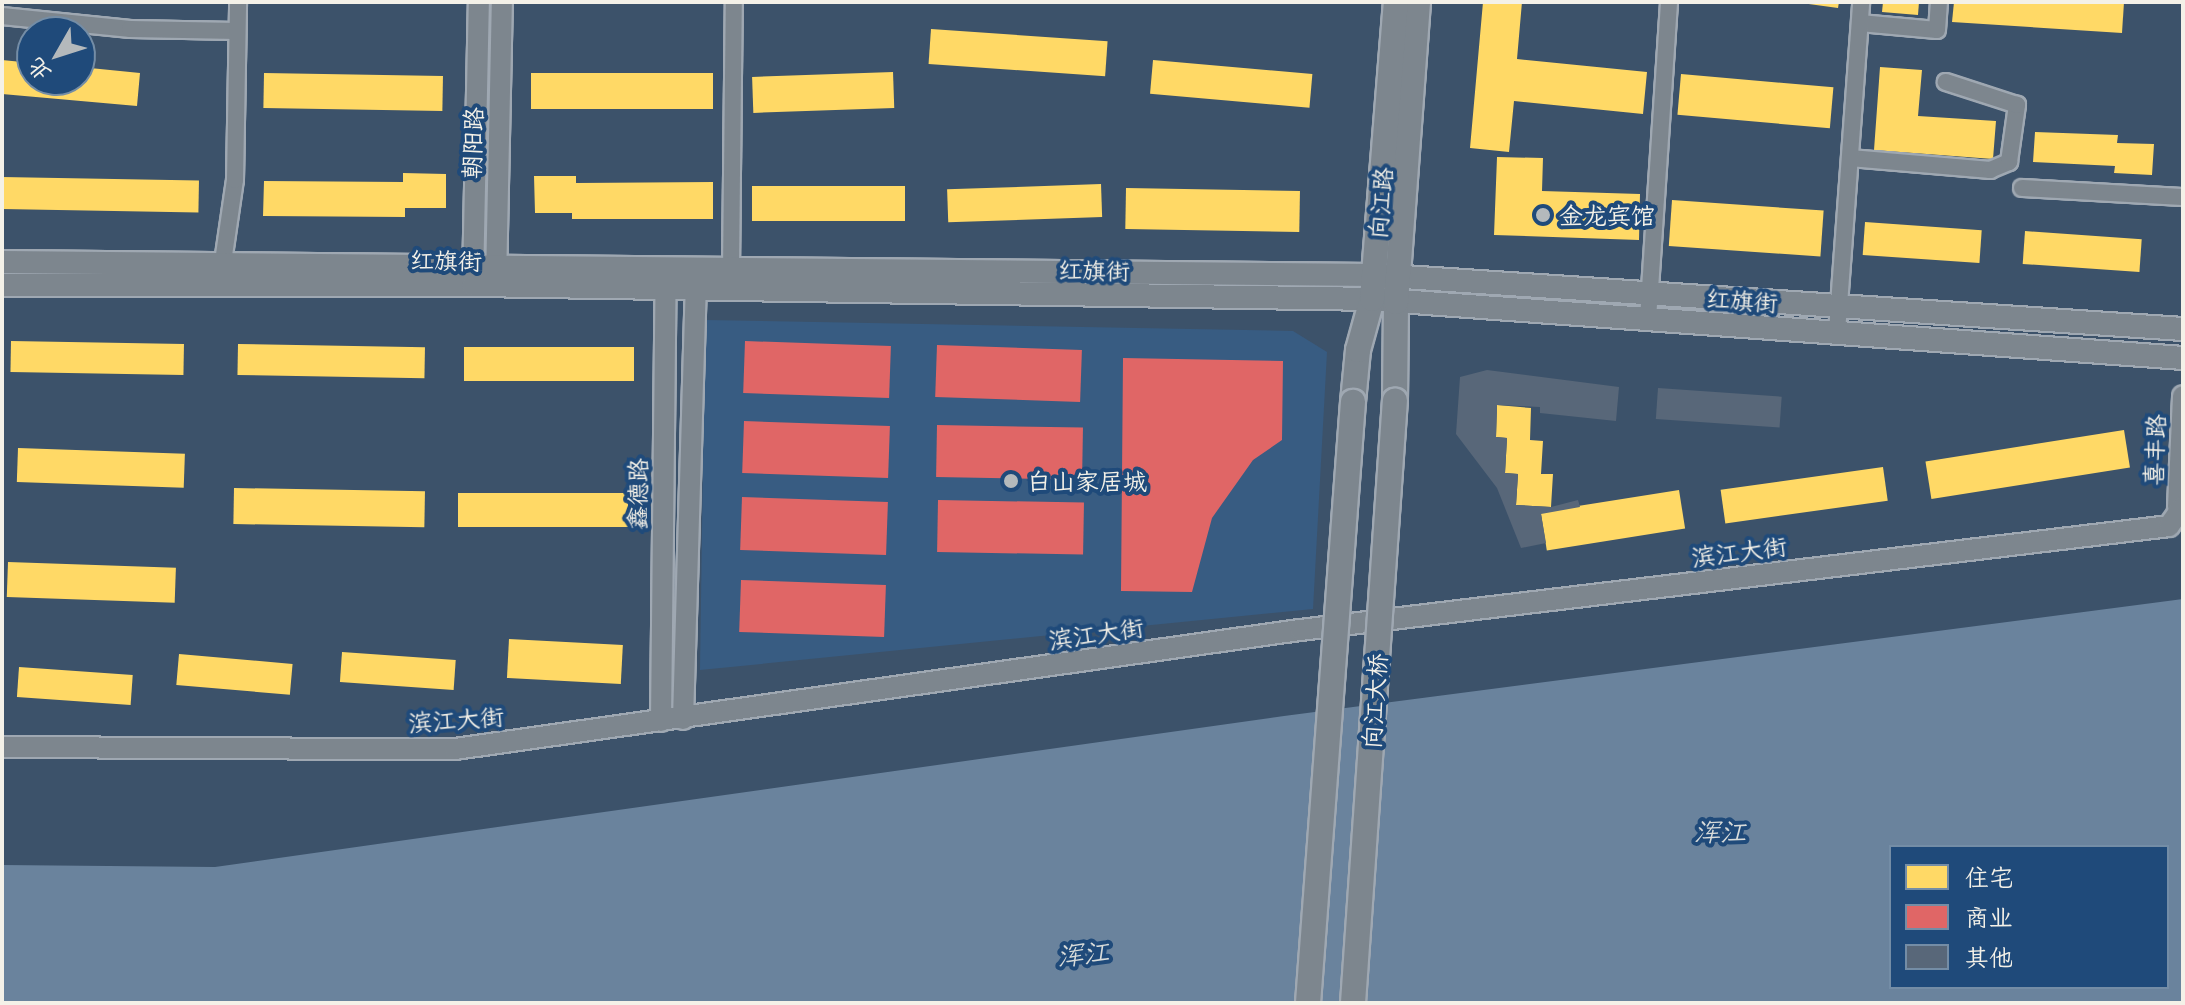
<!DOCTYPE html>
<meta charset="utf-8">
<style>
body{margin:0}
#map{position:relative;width:2185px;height:1005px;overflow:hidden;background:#3c526a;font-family:Mali,"LXGW WenKai TC",sans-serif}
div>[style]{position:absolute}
.built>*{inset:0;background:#385c82}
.water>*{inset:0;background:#6a839d}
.homes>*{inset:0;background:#ffd966;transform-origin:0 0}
.shops>*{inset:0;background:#e06666;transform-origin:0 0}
.building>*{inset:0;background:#586779;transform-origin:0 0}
.roads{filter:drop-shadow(2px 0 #9fa8b2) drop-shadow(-2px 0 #9fa8b2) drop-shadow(0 2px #9fa8b2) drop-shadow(0 -2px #9fa8b2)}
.minor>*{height:16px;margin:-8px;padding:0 8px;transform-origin:8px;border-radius:8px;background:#7d868e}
.tertiary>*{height:20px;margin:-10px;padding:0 10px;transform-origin:10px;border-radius:10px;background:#7d868e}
.secondary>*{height:22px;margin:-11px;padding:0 11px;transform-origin:11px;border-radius:11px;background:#7d868e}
.primary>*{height:24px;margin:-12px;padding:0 12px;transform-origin:12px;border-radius:12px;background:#7d868e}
.bridges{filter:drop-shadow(2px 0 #9fa8b2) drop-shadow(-2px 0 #9fa8b2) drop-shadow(0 2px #9fa8b2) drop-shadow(0 -2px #9fa8b2)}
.primary-bridge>*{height:24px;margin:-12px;padding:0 12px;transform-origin:12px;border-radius:12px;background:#7d868e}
.dots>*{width:22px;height:22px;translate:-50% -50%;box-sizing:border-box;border:4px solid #1f4a7a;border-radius:50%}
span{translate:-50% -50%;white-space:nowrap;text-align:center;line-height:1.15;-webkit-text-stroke:8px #1f4a7a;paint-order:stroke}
.street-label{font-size:24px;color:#f4f1e8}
.poi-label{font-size:24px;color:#f4f1e8}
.left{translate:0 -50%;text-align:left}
.water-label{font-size:26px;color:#d9dcda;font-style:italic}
.frame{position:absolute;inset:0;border:4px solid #f4f1e8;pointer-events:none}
.legend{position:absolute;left:1889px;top:845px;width:280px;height:144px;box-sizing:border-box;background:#1f4a7a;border:2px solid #748da6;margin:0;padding:10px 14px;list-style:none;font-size:24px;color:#f4f1e8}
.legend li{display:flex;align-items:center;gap:16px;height:40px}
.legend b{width:40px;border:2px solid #748da6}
.north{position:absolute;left:16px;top:16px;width:80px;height:80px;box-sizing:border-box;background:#1f4a7a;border:2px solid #748da6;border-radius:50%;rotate:231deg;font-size:22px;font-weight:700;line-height:32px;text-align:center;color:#f4f1e8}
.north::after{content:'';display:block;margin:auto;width:28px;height:36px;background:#b4b9bc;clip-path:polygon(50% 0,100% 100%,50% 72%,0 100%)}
</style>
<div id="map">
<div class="built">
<div style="clip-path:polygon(705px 320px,1293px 331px,1327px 352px,1313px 609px,700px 670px)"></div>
</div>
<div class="water">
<div style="clip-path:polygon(evenodd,2183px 599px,2183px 1003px,2px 1003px,2px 865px,215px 867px,1284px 716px,2183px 599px,1891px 847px,2167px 847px,2167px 987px,1891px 987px,1891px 847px)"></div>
</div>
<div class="homes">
<div style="clip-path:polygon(1483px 2px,1522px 2px,1517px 59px,1647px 72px,1643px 114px,1514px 101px,1509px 152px,1470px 148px)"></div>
<div style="clip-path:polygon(1794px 2px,1839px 2px,1838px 8px)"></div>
<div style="clip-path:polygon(1883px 2px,1919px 2px,1918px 15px,1882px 12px)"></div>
<div style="clip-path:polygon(1954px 2px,2124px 2px,2122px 33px,1952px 22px)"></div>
<div style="left:931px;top:29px;width:177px;height:35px;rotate:4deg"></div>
<div style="clip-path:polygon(2px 60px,32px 63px,32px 80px,80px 80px,80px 67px,140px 73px,137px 106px,2px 94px)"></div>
<div style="left:1153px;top:60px;width:160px;height:34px;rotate:5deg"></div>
<div style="clip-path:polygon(1880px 67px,1922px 70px,1918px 116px,1996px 121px,1993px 159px,1874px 150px)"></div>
<div style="left:893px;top:72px;width:36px;height:141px;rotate:88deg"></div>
<div style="left:264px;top:73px;width:179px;height:35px;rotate:1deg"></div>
<div style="left:713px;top:73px;width:36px;height:182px;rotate:90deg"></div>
<div style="left:1681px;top:74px;width:153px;height:41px;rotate:5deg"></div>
<div style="clip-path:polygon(2035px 132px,2118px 135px,2117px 143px,2154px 144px,2152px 175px,2114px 173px,2115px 166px,2033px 162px)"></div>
<div style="clip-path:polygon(1497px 157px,1543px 158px,1542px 191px,1640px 194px,1639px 240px,1494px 235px)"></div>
<div style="clip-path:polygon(403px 173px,446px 174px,446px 208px,405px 208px,405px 217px,263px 216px,264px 181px,403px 182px)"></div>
<div style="clip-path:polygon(534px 176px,576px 176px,576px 183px,713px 182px,713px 219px,572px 219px,572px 213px,535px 213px)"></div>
<div style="left:2px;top:177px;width:197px;height:32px;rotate:1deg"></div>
<div style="left:1101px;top:184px;width:33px;height:154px;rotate:88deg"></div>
<div style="left:752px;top:186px;width:153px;height:35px"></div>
<div style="left:1126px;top:188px;width:174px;height:41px;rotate:1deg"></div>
<div style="left:1672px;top:200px;width:152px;height:46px;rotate:4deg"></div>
<div style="left:1865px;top:222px;width:117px;height:33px;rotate:4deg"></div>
<div style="left:2025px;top:231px;width:117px;height:33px;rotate:4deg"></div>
<div style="left:11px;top:341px;width:173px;height:31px;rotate:1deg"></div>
<div style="left:238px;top:344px;width:187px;height:31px;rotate:1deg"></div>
<div style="left:464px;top:347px;width:170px;height:34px"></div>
<div style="clip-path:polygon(1497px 405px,1531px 408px,1530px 440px,1543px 441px,1541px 474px,1553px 474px,1551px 507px,1516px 505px,1518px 474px,1505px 473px,1507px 438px,1496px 437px)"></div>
<div style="left:2124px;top:430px;width:38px;height:201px;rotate:81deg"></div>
<div style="left:18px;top:448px;width:167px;height:34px;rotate:2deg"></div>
<div style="left:1883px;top:467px;width:34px;height:164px;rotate:82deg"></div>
<div style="left:234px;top:488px;width:191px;height:36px;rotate:1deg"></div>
<div style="left:1679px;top:490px;width:39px;height:140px;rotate:81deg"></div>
<div style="left:458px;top:493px;width:170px;height:34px"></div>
<div style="left:8px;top:562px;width:168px;height:35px;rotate:2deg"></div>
<div style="left:509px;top:639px;width:114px;height:39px;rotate:3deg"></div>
<div style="left:342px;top:652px;width:114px;height:30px;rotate:4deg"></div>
<div style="left:179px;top:654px;width:114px;height:31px;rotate:5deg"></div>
<div style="left:19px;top:667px;width:114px;height:30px;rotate:4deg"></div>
</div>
<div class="shops">
<div style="left:745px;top:341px;width:146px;height:52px;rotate:2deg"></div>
<div style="left:937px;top:345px;width:145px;height:52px;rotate:2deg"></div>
<div style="clip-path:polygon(1123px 358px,1283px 361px,1282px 440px,1253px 460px,1212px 518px,1192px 592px,1121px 591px)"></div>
<div style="left:744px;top:421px;width:146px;height:52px;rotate:2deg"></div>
<div style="left:937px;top:425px;width:146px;height:52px;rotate:1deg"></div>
<div style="left:742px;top:497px;width:146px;height:53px;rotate:2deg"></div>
<div style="left:938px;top:500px;width:146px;height:52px;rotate:1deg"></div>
<div style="left:741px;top:580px;width:145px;height:52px;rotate:2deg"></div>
</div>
<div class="building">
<div style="clip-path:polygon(1487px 370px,1619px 387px,1616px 421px,1540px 413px,1540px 407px,1497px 405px,1496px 437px,1507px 438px,1505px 473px,1518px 474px,1516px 505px,1551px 507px,1578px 500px,1580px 507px,1541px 514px,1546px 543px,1521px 548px,1497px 488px,1456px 434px,1460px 377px)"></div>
<div style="left:1658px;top:388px;width:124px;height:31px;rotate:4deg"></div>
</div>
<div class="roads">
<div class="minor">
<div style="left:2px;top:16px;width:129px;rotate:5.8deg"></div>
<div style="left:130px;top:29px;width:107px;rotate:1.1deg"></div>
<div style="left:1860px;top:23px;width:77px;rotate:5.2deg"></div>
<div style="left:1937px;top:30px;width:28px;rotate:-86deg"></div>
<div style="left:1850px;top:158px;width:141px;rotate:4.9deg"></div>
<div style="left:1990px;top:170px;width:21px;rotate:-23deg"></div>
<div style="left:2009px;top:162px;width:58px;rotate:-82deg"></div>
<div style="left:2017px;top:105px;width:75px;rotate:-162.1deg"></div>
<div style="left:2022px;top:188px;width:161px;rotate:3.2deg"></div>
<div style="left:223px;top:262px;width:83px;rotate:-81.7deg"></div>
<div style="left:235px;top:180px;width:178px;rotate:-89deg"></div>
<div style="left:731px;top:269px;width:267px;rotate:-89.4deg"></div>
<div style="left:1648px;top:319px;width:318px;rotate:-86.2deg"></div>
<div style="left:1837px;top:332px;width:331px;rotate:-85.8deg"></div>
</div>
<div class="tertiary">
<div style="left:473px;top:282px;width:280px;rotate:-88.8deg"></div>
<div style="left:496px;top:282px;width:280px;rotate:-88.8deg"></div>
<div style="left:2178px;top:507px;width:111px;rotate:-87.4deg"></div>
<div style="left:683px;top:719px;width:444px;rotate:-88.3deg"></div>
<div style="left:661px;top:721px;width:447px;rotate:-89.4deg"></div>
<div style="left:2px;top:747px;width:453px;rotate:0.3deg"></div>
<div style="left:455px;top:749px;width:853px;rotate:-8.02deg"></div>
<div style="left:1300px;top:630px;width:875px;rotate:-6.82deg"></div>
<div style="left:2169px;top:526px;width:24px;rotate:-55deg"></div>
</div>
<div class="secondary">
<div style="left:2px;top:262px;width:1372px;rotate:0.54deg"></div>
<div style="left:1374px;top:275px;width:811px;rotate:3.82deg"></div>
<div style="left:2px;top:285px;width:471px"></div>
<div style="left:473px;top:285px;width:899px;rotate:0.89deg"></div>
<div style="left:1372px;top:299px;width:813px;rotate:4.16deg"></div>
</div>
<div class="primary">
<div style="left:1395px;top:400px;width:98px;rotate:-89.4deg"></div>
<div style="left:1396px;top:302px;width:301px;rotate:-85.8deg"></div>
<div style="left:1353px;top:402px;width:52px;rotate:-84.5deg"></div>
<div style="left:1358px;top:350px;width:53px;rotate:-74.6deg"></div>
<div style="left:1372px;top:299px;width:298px;rotate:-85.4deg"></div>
</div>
</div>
<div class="bridges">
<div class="primary-bridge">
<div style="left:1308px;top:1003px;width:603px;rotate:-85.72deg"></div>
<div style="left:1353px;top:1003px;width:604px;rotate:-86.02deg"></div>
</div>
</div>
<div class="dots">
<div style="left:1543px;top:215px;background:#b4b9bc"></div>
<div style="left:1011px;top:481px;background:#b4b9bc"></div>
</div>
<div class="street-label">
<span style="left:472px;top:143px;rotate:-88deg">朝阳路</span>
<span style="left:1380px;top:203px;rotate:-85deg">向江路</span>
<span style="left:446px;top:260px;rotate:1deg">红旗街</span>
<span style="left:1094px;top:270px;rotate:1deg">红旗街</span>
<span style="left:1742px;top:300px;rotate:4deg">红旗街</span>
<span style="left:2154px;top:450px;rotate:-87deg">喜丰路</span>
<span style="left:637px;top:494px;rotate:-89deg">鑫德路</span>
<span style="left:1739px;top:551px;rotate:-7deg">滨江大街</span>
<span style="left:1096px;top:633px;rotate:-8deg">滨江大街</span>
<span style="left:1374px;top:701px;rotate:-86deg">向江大桥</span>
<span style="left:456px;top:719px;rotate:-4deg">滨江大街</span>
</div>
<div class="poi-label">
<span class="left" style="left:1559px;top:215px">金龙宾馆</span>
<span class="left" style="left:1027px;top:481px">白山家居城</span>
</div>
<div class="water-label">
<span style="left:1720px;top:832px">浑江</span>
<span style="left:1083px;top:954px;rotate:-6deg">浑江</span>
</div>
<div class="frame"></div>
<ul class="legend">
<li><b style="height:22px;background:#ffd966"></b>住宅</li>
<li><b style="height:22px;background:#e06666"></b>商业</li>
<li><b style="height:22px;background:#586779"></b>其他</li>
</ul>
<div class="north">北</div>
</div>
